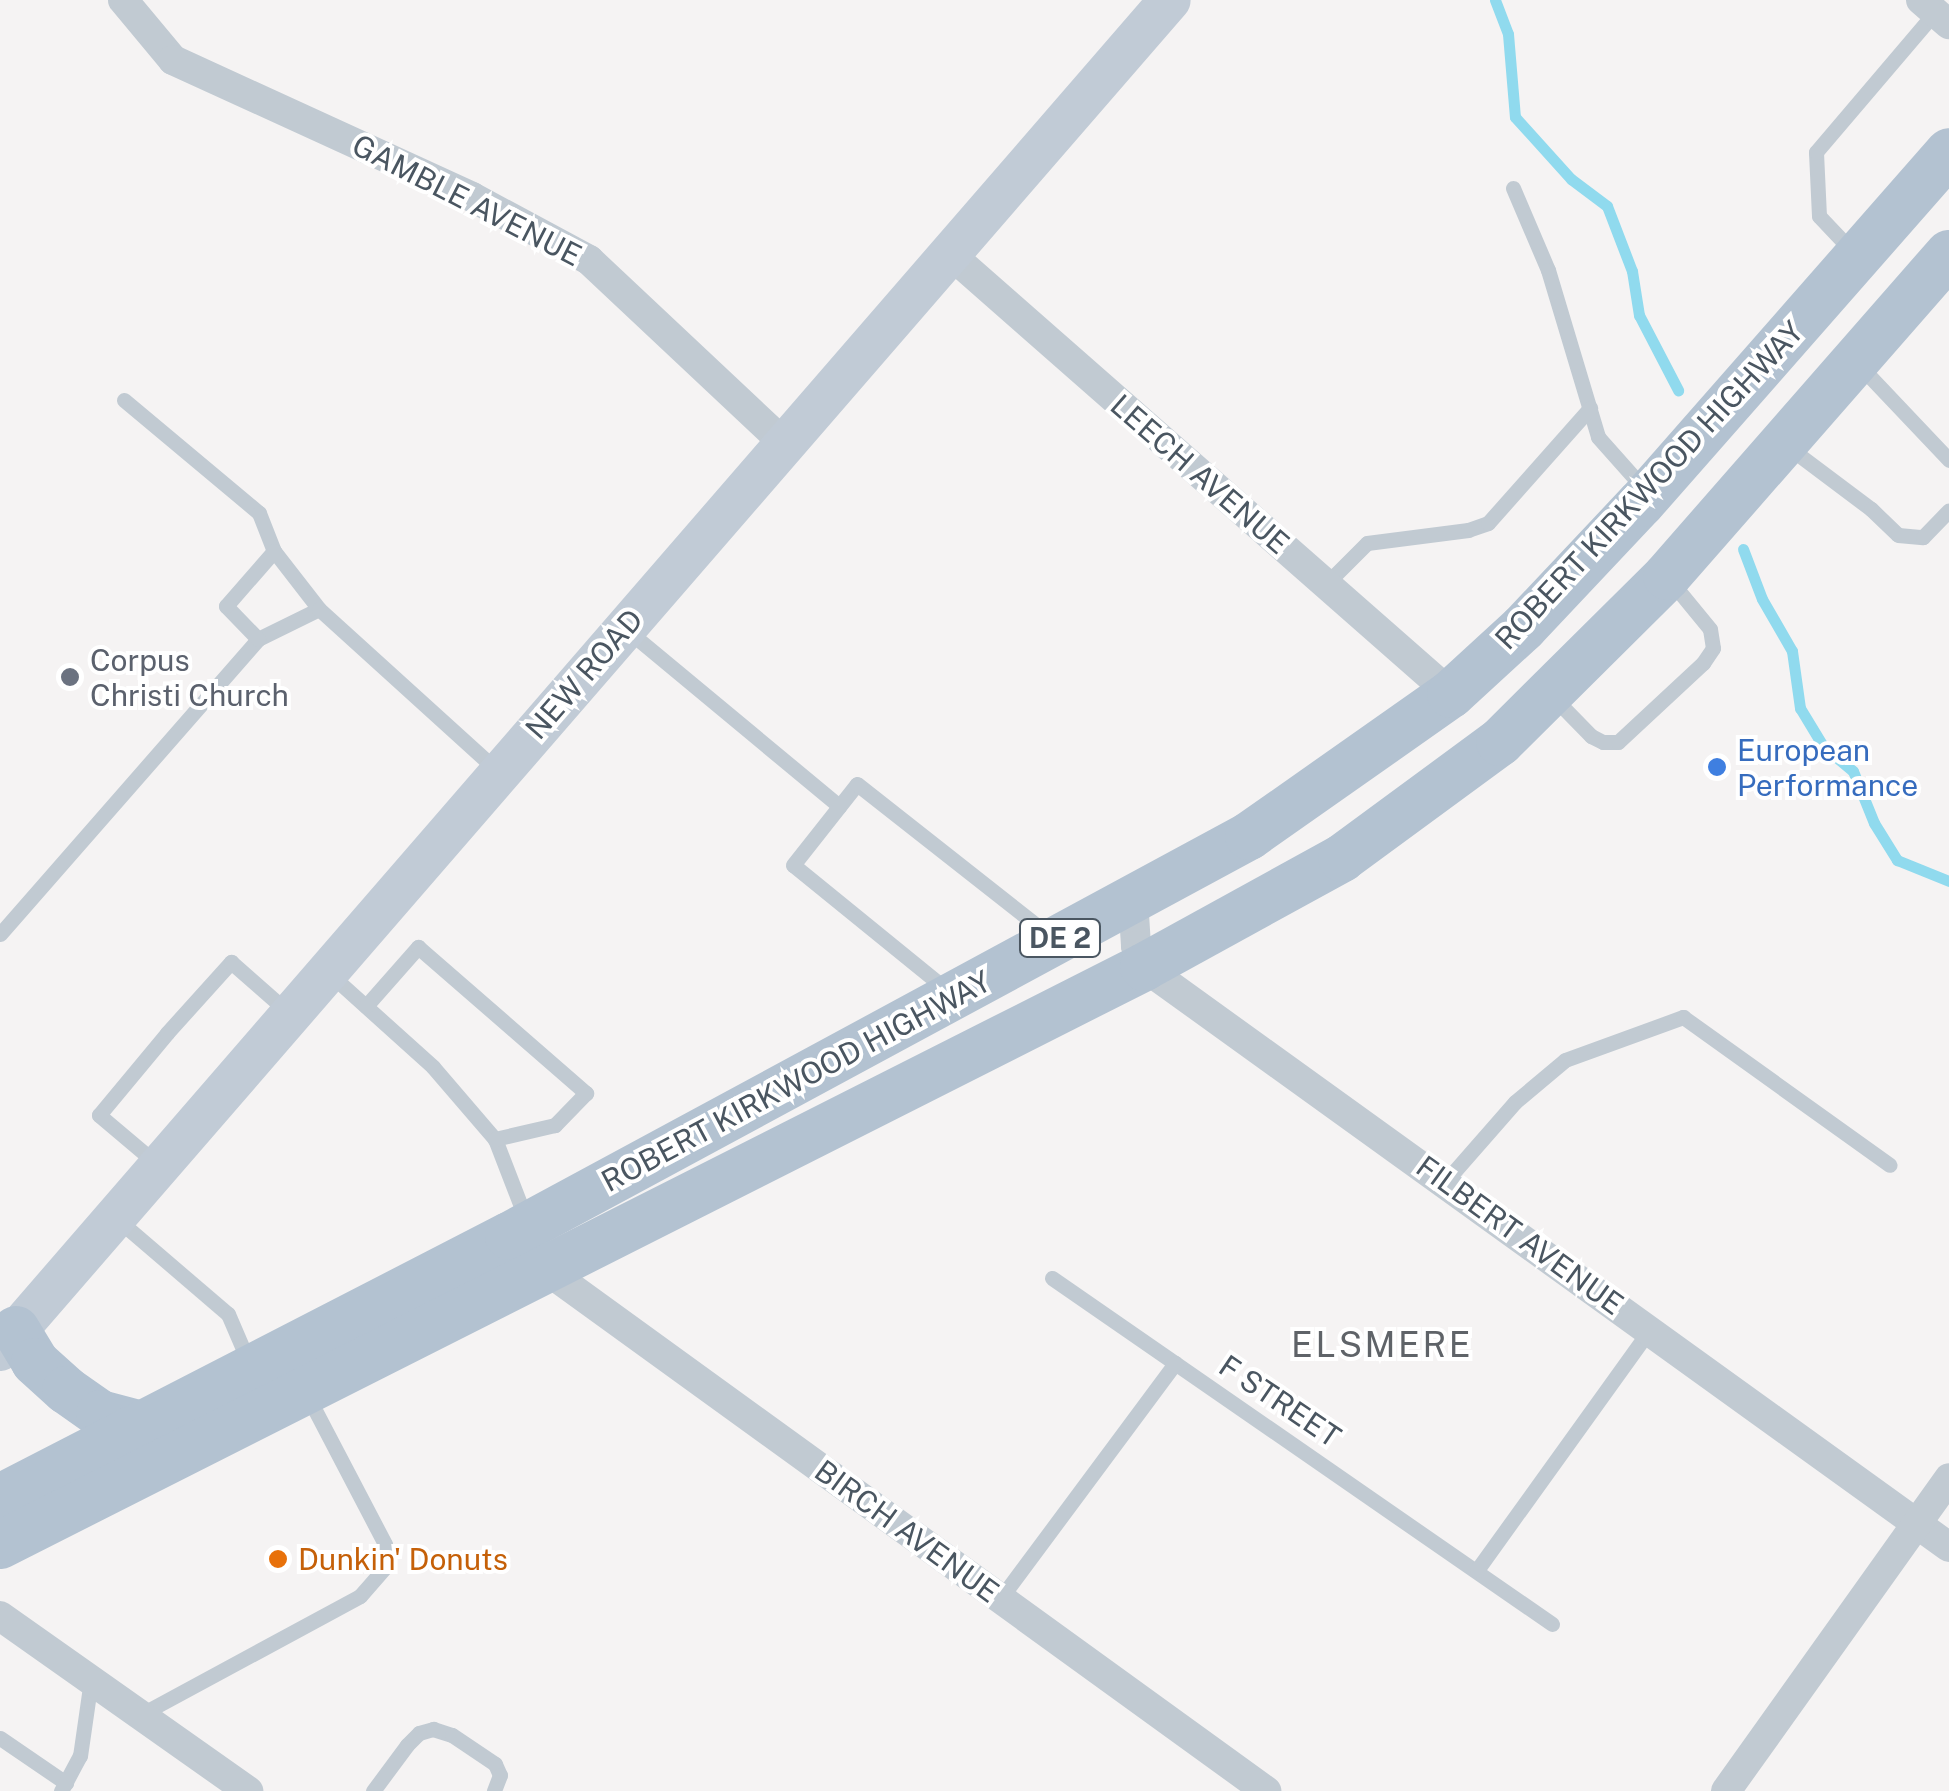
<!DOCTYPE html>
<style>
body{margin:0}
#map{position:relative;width:1949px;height:1791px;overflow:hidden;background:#f5f3f3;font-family:"Public Sans",sans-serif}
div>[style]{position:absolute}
.stream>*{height:11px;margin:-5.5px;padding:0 5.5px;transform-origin:5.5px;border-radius:5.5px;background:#90daee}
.lane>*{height:15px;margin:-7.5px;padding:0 7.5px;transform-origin:7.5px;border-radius:7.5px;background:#c1cad2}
.street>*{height:30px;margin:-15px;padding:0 15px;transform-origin:15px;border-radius:15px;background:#c1cad2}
.secondary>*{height:42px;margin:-21px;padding:0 21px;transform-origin:21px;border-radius:21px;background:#c1cbd6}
.primary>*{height:48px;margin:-24px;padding:0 24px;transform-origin:24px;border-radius:24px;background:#b3c2d1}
.dots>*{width:28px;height:28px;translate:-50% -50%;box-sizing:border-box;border:5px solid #fff;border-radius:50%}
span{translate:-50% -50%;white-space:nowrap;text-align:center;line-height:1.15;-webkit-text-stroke:8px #fff;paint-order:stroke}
.shield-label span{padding:2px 8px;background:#fff;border:2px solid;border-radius:8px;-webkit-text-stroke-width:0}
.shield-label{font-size:28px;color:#4a5661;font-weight:700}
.street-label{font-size:30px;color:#4a5661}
.worship-label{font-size:30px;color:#5b616d}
.left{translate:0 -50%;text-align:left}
.shop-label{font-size:30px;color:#366cbe}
.food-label{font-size:30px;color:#c56008}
.quarter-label{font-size:35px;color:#5f6368;letter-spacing:2.5px}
</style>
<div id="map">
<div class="stream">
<div style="left:1495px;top:0;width:36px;rotate:69deg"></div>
<div style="left:1508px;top:34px;width:83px;rotate:85.2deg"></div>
<div style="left:1515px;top:117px;width:84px;rotate:47.9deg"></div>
<div style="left:1571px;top:179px;width:45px;rotate:36.9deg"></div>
<div style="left:1607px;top:206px;width:70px;rotate:69deg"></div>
<div style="left:1632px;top:271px;width:45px;rotate:81deg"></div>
<div style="left:1639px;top:315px;width:85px;rotate:62.5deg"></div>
<div style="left:1743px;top:549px;width:53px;rotate:69.2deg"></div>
<div style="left:1762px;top:599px;width:60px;rotate:60deg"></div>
<div style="left:1792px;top:651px;width:58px;rotate:82deg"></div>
<div style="left:1800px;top:708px;width:44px;rotate:58.8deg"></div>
<div style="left:1823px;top:746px;width:39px;rotate:40deg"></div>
<div style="left:1853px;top:771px;width:56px;rotate:68deg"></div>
<div style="left:1874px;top:823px;width:44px;rotate:58.1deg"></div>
<div style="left:1897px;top:860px;width:56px;rotate:22deg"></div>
</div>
<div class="lane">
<div style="left:1513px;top:188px;width:89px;rotate:66.9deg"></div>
<div style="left:1548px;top:270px;width:174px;rotate:73.3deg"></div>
<div style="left:1598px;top:437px;width:72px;rotate:48.4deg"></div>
<div style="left:1852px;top:251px;width:48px;rotate:-133.3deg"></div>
<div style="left:1819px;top:216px;width:64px;rotate:-92.7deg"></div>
<div style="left:1816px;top:152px;width:184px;rotate:-49.6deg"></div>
<div style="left:1859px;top:365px;width:131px;rotate:46.5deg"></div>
<div style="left:124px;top:400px;width:176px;rotate:39.9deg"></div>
<div style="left:259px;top:513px;width:41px;rotate:68.5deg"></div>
<div style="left:1787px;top:446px;width:105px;rotate:36.9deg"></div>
<div style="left:1871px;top:509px;width:37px;rotate:44deg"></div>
<div style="left:1898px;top:535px;width:25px;rotate:5deg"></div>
<div style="left:1923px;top:537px;width:37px;rotate:-46deg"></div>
<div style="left:1326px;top:584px;width:58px;rotate:-45deg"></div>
<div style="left:1367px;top:543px;width:102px;rotate:-7.3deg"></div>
<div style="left:1468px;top:530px;width:21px;rotate:-19deg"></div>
<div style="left:1488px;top:523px;width:154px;rotate:-48.4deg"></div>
<div style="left:627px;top:630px;width:276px;rotate:39.7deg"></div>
<div style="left:258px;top:639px;width:68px;rotate:-26.2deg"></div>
<div style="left:1552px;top:696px;width:56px;rotate:45.7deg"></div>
<div style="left:1591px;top:736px;width:13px;rotate:27deg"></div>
<div style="left:1603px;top:742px;width:15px"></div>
<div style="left:1618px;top:742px;width:116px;rotate:-42.9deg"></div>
<div style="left:1703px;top:663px;width:18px;rotate:-56deg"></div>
<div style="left:1713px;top:648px;width:19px;rotate:-99deg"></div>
<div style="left:1710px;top:629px;width:65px;rotate:-129.4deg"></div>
<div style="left:0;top:934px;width:392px;rotate:-48.8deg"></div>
<div style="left:258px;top:639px;width:46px;rotate:-134.1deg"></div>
<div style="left:226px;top:606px;width:73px;rotate:-48.9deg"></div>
<div style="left:274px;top:551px;width:73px;rotate:52.2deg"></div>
<div style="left:319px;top:609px;width:243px;rotate:42.2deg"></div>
<div style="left:331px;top:975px;width:137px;rotate:42deg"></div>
<div style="left:433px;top:1067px;width:95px;rotate:49.3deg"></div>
<div style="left:495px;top:1139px;width:89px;rotate:68.9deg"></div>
<div style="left:947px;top:990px;width:198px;rotate:-140.9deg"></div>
<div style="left:793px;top:865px;width:103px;rotate:-51.7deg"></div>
<div style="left:857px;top:784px;width:244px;rotate:38.2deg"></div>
<div style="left:366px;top:1006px;width:79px;rotate:-48.6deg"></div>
<div style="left:418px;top:947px;width:223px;rotate:41deg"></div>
<div style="left:586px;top:1093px;width:45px;rotate:134.1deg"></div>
<div style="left:555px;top:1125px;width:62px;rotate:166.9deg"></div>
<div style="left:157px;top:1164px;width:76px;rotate:-139.8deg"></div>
<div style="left:99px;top:1115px;width:107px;rotate:-50.3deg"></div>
<div style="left:167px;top:1033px;width:96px;rotate:-48deg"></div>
<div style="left:231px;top:962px;width:77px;rotate:41.3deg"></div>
<div style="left:1445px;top:1182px;width:106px;rotate:-48.8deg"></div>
<div style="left:1515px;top:1102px;width:65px;rotate:-40deg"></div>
<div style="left:1565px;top:1060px;width:126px;rotate:-20deg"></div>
<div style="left:1683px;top:1017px;width:254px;rotate:35.6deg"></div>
<div style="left:117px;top:1219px;width:146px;rotate:40.6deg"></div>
<div style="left:228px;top:1314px;width:56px;rotate:66.7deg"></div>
<div style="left:1052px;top:1278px;width:608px;rotate:34.68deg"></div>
<div style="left:1477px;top:1570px;width:297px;rotate:-54.3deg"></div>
<div style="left:1000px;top:1599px;width:294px;rotate:-53.4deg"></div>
<div style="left:140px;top:1715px;width:250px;rotate:-28.4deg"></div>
<div style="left:360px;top:1596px;width:43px;rotate:-48.8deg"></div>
<div style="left:388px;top:1564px;width:20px;rotate:-99deg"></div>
<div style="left:385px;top:1544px;width:168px;rotate:-117.6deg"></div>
<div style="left:0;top:1738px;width:80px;rotate:34.3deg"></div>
<div style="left:61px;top:1791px;width:40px;rotate:-62deg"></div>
<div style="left:80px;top:1756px;width:77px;rotate:-81.8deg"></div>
<div style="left:373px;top:1791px;width:57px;rotate:-53.5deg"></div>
<div style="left:407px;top:1745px;width:17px;rotate:-45deg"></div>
<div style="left:419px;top:1733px;width:15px;rotate:-16deg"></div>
<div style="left:433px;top:1729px;width:20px;rotate:18deg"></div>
<div style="left:452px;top:1735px;width:52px;rotate:34deg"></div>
<div style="left:495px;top:1764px;width:12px;rotate:66deg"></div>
<div style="left:500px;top:1775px;width:17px;rotate:111deg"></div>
</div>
<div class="street">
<div style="left:123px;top:0;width:78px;rotate:50.2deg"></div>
<div style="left:173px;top:60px;width:329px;rotate:24.6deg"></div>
<div style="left:472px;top:197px;width:133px;rotate:28.3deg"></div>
<div style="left:589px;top:260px;width:267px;rotate:43.2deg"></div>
<div style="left:1921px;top:0;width:37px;rotate:41deg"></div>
<div style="left:950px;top:254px;width:667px;rotate:41.29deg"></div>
<div style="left:1133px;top:899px;width:47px;rotate:86.3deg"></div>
<div style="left:1136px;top:946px;width:22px;rotate:69deg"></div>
<div style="left:1144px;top:967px;width:992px;rotate:35.77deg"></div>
<div style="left:548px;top:1271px;width:887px;rotate:35.91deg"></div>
<div style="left:0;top:1616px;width:304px;rotate:35.2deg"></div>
<div style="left:1726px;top:1791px;width:384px;rotate:-54.5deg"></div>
</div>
<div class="secondary">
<div style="left:0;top:1350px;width:1786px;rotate:-49.09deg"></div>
</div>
<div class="primary">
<div style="left:16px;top:1330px;width:37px;rotate:59deg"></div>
<div style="left:35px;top:1362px;width:42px;rotate:42.1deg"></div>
<div style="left:66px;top:1390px;width:42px;rotate:35.2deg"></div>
<div style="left:100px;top:1414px;width:43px;rotate:14.7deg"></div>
<div style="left:0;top:1498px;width:572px;rotate:-27.24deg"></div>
<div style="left:509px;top:1236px;width:841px;rotate:-28.39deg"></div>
<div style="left:1249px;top:836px;width:247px;rotate:-35.1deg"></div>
<div style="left:1451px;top:694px;width:98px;rotate:-42.5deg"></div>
<div style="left:1523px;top:628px;width:172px;rotate:-46.7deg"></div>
<div style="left:1641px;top:503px;width:467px;rotate:-48.7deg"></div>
<div style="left:0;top:1545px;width:1282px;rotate:-26.8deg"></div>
<div style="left:1144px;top:967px;width:226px;rotate:-28.8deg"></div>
<div style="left:1342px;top:858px;width:196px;rotate:-36.3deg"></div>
<div style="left:1500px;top:742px;width:235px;rotate:-44.8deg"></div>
<div style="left:1667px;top:576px;width:428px;rotate:-48.8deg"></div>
</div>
<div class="dots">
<div style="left:70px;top:677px;background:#6b7280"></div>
<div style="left:1717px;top:767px;background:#3f7fe0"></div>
<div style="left:278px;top:1559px;background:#e8710a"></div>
</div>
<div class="shield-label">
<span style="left:1060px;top:938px">DE 2</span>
</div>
<div class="street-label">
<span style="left:467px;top:200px;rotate:27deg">GAMBLE AVENUE</span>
<span style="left:1200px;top:474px;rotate:41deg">LEECH AVENUE</span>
<span style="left:1649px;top:485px;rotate:-47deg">ROBERT KIRKWOOD HIGHWAY</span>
<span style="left:584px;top:674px;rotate:-49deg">NEW ROAD</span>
<span style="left:796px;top:1081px;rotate:-28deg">ROBERT KIRKWOOD HIGHWAY</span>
<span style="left:1520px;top:1235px;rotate:36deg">FILBERT AVENUE</span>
<span style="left:1280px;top:1401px;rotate:34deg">F STREET</span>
<span style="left:907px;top:1531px;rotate:36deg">BIRCH AVENUE</span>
</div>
<div class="worship-label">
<span class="left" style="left:90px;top:677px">Corpus<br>Christi Church</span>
</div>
<div class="shop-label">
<span class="left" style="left:1737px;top:767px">European<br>Performance</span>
</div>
<div class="food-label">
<span class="left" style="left:298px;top:1559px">Dunkin' Donuts</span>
</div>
<div class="quarter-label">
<span style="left:1382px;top:1345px">ELSMERE</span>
</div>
</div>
